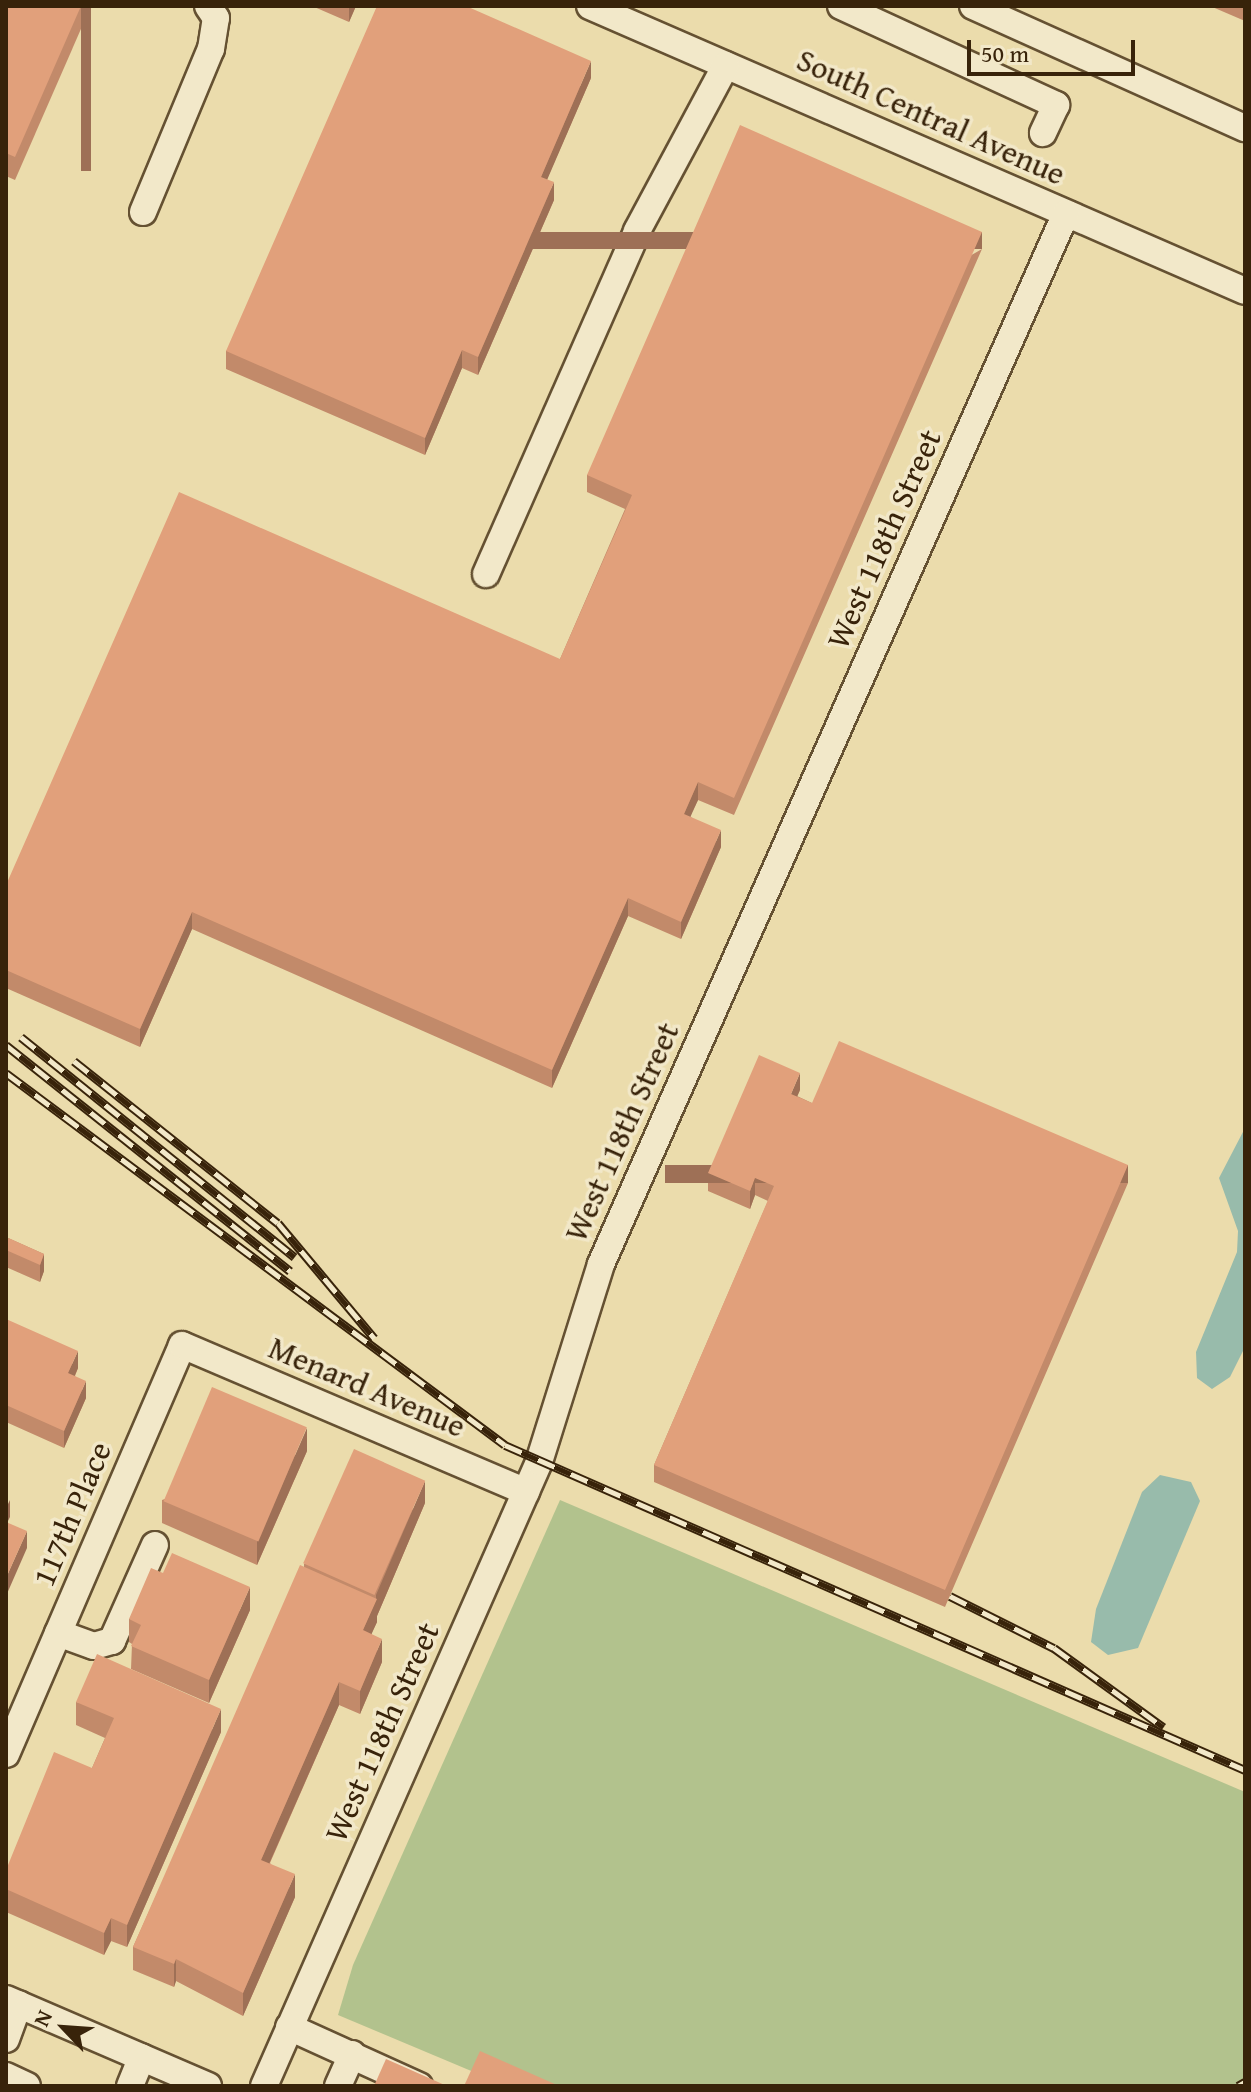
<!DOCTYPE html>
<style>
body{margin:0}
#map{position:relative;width:1251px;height:2092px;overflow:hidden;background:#ebdcac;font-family:"Gentium Book Plus",serif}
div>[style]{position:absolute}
.green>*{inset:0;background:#b2c28d}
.water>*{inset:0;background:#98bbab}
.roads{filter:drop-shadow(2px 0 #655132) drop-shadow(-2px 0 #655132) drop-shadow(0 2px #655132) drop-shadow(0 -2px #655132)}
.minor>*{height:26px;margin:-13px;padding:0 13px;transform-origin:13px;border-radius:13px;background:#f2e8c9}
.rail>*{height:9px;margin-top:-4.5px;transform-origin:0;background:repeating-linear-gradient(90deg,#f2e8c9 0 18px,#38230a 0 36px);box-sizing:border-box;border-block:2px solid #38230a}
.wall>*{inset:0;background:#c28a6a}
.shaded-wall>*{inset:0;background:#9e7056;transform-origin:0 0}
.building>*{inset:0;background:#e1a07b;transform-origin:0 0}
span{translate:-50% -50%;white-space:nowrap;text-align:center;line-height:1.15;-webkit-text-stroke:7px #f2e8c9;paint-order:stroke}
.street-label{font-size:32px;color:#38230a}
.frame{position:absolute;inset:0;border:8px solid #38230a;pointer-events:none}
.north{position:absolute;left:24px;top:1988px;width:80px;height:80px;-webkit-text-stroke:6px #f2e8c9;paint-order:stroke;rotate:295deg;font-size:22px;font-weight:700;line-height:32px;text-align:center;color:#38230a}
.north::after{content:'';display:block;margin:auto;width:28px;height:36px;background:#38230a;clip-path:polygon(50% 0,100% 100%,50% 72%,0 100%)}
.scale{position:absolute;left:967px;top:40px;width:168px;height:36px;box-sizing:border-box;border:4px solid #38230a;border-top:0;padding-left:10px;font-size:24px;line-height:28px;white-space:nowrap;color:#38230a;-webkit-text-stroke:6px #f2e8c9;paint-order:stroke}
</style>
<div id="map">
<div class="green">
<div style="clip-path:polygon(560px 1500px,1245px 1792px,1245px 2086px,507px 2086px,338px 2015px,353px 1965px)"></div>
</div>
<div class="water">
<div style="clip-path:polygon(1245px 1128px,1245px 1347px,1230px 1377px,1212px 1389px,1197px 1378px,1196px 1352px,1237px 1252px,1238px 1231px,1219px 1178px)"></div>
<div style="clip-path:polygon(1160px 1475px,1191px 1482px,1200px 1501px,1138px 1648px,1108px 1655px,1091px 1642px,1096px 1609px,1142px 1492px)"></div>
</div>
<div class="roads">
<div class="minor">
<div style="left:590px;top:6px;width:714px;rotate:23.51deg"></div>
<div style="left:841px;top:6px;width:237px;rotate:24.7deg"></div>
<div style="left:1056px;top:105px;width:31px;rotate:115deg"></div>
<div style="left:973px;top:6px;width:298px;rotate:24.2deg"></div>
<div style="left:143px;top:212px;width:177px;rotate:-67.4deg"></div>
<div style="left:211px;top:49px;width:31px;rotate:-81deg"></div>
<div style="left:216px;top:18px;width:14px;rotate:-124deg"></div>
<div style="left:486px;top:574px;width:375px;rotate:-66.2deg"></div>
<div style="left:637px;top:231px;width:188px;rotate:-61.8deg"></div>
<div style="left:58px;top:1633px;width:38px;rotate:20deg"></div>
<div style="left:94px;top:1646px;width:19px;rotate:-16deg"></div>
<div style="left:112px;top:1641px;width:105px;rotate:-65.9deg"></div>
<div style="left:6px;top:1754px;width:445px;rotate:-66.7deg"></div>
<div style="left:182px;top:1345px;width:374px;rotate:23.1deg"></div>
<div style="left:6px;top:1999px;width:220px;rotate:23.3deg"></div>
<div style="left:289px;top:2027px;width:143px;rotate:24.4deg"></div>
<div style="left:6px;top:2039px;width:37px;rotate:-70deg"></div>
<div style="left:6px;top:2076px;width:23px;rotate:25deg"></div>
<div style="left:130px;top:2086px;width:31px;rotate:-68deg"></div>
<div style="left:264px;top:2086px;width:682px;rotate:-66.22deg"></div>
<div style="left:539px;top:1462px;width:207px;rotate:-72.6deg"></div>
<div style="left:601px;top:1264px;width:1149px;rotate:-66.13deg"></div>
<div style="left:338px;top:2086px;width:35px;rotate:-66deg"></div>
</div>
</div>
<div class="rail">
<div style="left:21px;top:1037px;width:351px;rotate:38.8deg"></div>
<div style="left:6px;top:1045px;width:363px;rotate:38.5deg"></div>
<div style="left:74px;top:1061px;width:260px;rotate:38.5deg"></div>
<div style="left:278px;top:1223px;width:150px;rotate:50.1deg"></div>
<div style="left:6px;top:1073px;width:622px;rotate:36.7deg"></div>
<div style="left:505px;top:1445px;width:808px;rotate:23.71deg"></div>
<div style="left:950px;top:1596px;width:116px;rotate:26.6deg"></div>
<div style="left:1054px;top:1648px;width:135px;rotate:35.9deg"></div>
<div style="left:1238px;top:2086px;width:8px;rotate:-30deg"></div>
</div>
<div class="wall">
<div style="clip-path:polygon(6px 6px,91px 6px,15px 180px,6px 176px)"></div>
<div style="clip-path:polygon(312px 6px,356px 6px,349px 22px)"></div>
<div style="clip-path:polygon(1210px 6px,1245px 6px,1245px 21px)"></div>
<div style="clip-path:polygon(591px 78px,547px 179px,554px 200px,478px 375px,462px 368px,425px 455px,226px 369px,226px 351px)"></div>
<div style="clip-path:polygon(982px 249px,734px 815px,698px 800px,690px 816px,721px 847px,681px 939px,628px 916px,552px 1088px,192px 929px,140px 1047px,6px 988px,6px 885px,560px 659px,625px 509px,587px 492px,587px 475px)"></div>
<div style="clip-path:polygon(800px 1090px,797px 1096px,812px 1103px,1128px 1183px,945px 1607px,654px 1482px,654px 1465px,768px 1201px,755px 1195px,750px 1209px,708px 1191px,708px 1173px)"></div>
<div style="clip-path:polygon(6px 1237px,44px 1254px,44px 1271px,40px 1282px,6px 1267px,6px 1269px)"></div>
<div style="clip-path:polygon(6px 1319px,78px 1368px,75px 1376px,86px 1398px,64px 1448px,6px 1422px)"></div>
<div style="clip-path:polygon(307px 1451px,257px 1565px,162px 1523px,162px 1500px)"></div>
<div style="clip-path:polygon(425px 1503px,377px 1616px,377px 1622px,371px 1634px,382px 1662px,360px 1714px,339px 1705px,270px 1863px,295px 1897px,243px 2016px,176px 1981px,174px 1987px,133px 1970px,133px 1947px,304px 1567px,304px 1564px)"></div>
<div style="clip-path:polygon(250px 1610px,209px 1703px,131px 1669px,132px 1644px,129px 1642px,129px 1619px)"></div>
<div style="clip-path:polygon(76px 1702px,221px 1732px,127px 1947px,111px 1941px,104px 1955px,6px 1912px,6px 1889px,92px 1768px,105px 1738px,76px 1725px)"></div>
</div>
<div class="shaded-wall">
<div style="left:81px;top:6px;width:10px;height:165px"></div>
<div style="clip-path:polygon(349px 6px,356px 6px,349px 22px)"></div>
<div style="clip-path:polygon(591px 61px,591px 78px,541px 194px,541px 177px)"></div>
<div style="clip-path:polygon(554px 182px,554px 200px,478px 375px,478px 357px)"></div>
<div style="left:982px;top:232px;width:17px;height:618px;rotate:90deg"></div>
<div style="clip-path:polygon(462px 350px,462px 368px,425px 455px,425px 438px)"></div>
<div style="clip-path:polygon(698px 782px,698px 800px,684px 831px,684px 814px)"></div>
<div style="clip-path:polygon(721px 830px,721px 847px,681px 939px,681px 922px)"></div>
<div style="clip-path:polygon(628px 898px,628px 916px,552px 1088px,552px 1070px)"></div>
<div style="clip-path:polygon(192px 912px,192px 929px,140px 1047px,140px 1029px)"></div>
<div style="clip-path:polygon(800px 1073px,800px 1090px,791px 1111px,791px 1094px)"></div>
<div style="left:1128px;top:1165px;width:18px;height:463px;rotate:90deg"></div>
<div style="clip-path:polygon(755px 1178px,755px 1195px,750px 1209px,750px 1191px)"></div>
<div style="clip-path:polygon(44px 1254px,44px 1271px,40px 1282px,40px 1265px)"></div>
<div style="clip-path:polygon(78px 1351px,78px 1368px,68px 1391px,68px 1373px)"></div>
<div style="clip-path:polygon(86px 1381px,86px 1398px,64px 1448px,64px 1431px)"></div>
<div style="clip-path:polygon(307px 1428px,307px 1451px,257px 1565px,257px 1542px)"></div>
<div style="clip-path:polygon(425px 1481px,425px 1503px,377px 1616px,377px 1622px,363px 1653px,363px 1630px,376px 1600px,376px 1595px)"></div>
<div style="clip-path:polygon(10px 1500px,10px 1517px,6px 1525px,6px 1508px)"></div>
<div style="clip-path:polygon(27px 1531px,27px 1548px,6px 1596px,6px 1578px)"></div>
<div style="clip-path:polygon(250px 1587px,250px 1610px,209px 1703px,209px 1680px)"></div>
<div style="clip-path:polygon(382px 1639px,382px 1662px,360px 1714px,360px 1691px)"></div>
<div style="clip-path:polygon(339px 1682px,339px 1705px,261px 1882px,261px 1860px)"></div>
<div style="clip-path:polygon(221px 1709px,221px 1732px,127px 1947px,127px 1925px)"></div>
<div style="clip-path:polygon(295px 1874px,295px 1897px,243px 2016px,243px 1993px)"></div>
<div style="clip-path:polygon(111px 1918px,111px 1941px,104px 1955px,104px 1933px)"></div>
<div style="clip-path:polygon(176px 1959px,176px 1981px,174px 1987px,174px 1964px)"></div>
</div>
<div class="building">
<div style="clip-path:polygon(6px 6px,81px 6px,15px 157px,6px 153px)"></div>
<div style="clip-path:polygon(377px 6px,466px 6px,591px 61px,541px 177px,554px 182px,478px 357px,462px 350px,425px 438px,226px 351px)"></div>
<div style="clip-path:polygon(740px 125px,982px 232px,734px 798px,698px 782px,684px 814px,721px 830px,681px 922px,628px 898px,552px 1070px,192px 912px,140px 1029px,6px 970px,6px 885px,179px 492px,560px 659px,632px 495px,587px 475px)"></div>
<div style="clip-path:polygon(839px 1041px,1128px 1165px,945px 1590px,654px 1465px,774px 1186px,755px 1178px,750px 1191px,708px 1173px,759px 1055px,800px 1073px,791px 1094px,812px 1103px)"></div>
<div style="clip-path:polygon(6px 1237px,44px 1254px,40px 1265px,6px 1250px,6px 1251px)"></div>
<div style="clip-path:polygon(6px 1319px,78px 1351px,68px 1373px,86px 1381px,64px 1431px,6px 1405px)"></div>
<div style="left:212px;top:1387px;width:103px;height:124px;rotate:23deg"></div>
<div style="left:354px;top:1449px;width:78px;height:125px;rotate:24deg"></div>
<div style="clip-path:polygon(6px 1522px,27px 1531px,6px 1578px)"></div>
<div style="clip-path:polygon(172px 1553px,250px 1587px,209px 1680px,131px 1646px,141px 1625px,129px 1619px,151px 1568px,163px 1573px)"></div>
<div style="clip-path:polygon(300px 1565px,377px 1599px,363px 1630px,382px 1639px,360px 1691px,339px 1682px,261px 1860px,295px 1874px,243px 1993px,176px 1959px,174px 1964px,133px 1947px)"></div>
<div style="clip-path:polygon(97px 1654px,221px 1709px,127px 1925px,111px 1918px,104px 1933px,6px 1889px,6px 1870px,54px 1752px,92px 1768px,114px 1718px,76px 1702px)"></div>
<div style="clip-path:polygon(480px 2051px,557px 2085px,556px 2086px,464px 2086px)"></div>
<div style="clip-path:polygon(386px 2059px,447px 2086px,374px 2086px)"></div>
</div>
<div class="street-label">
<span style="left:931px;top:117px;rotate:24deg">South Central Avenue</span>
<span style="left:884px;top:539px;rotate:-66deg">West 118th Street</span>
<span style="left:622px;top:1132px;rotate:-66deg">West 118th Street</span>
<span style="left:367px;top:1387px;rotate:23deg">Menard Avenue</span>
<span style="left:72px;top:1514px;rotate:-67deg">117th Place</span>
<span style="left:382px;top:1732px;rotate:-66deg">West 118th Street</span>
</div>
<div class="frame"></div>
<div class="north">N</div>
<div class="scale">50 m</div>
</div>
